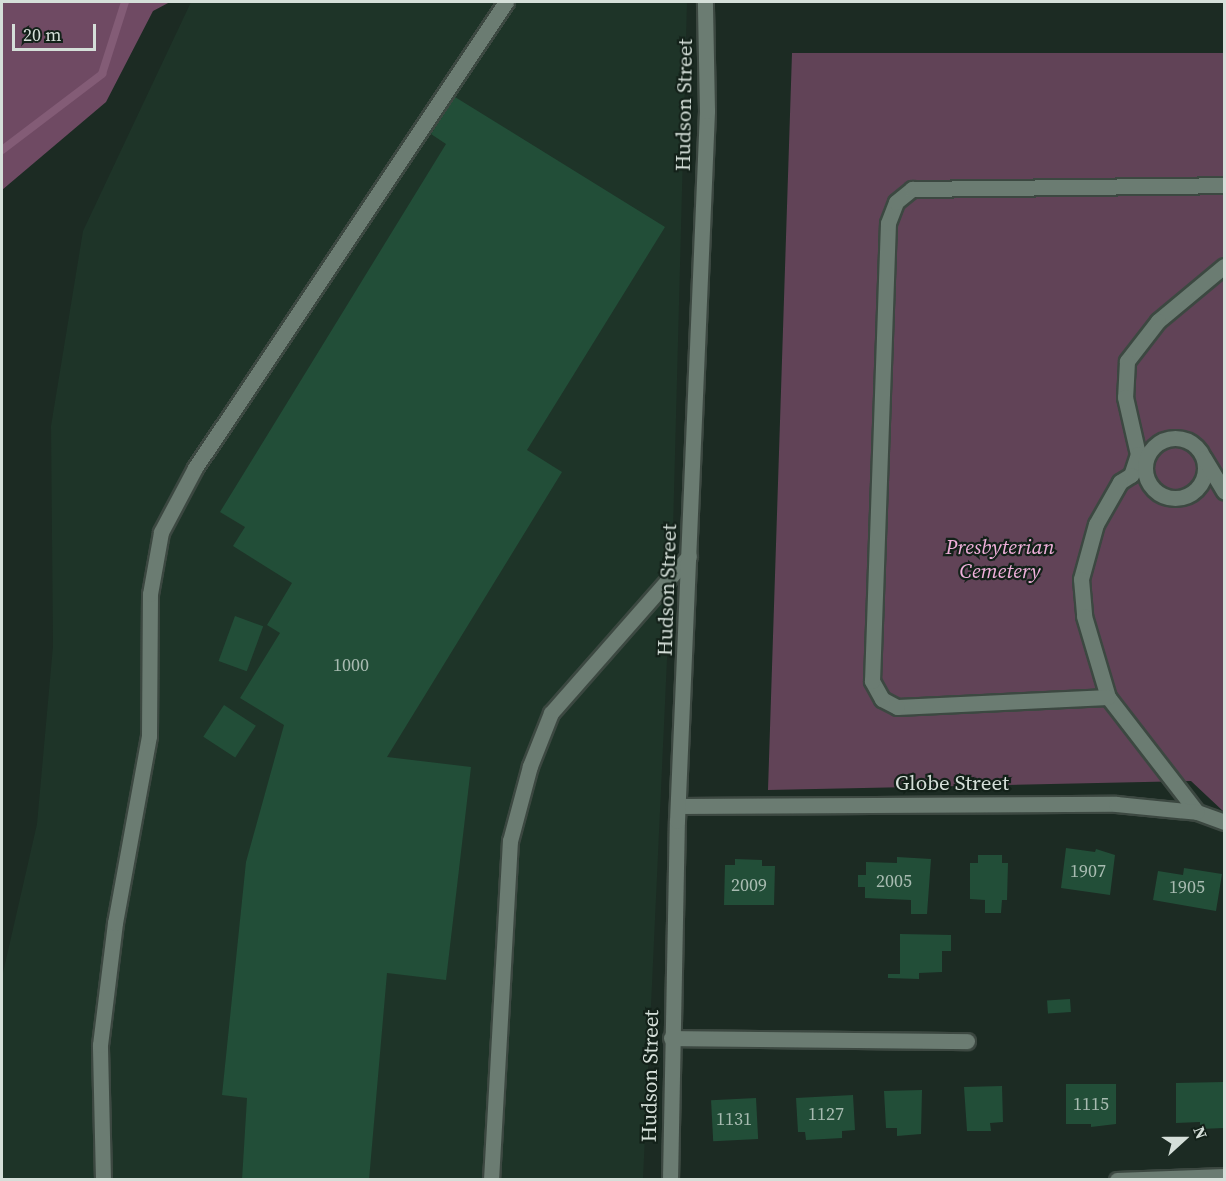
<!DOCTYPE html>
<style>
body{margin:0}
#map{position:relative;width:1226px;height:1181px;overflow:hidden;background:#1c2b23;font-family:"Source Serif 4",serif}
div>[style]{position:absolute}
.built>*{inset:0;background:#1e3428}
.green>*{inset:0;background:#614357}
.forest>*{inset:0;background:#6f4a63}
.stream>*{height:8px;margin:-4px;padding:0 4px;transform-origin:4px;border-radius:4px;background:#835c76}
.building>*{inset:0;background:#224e38;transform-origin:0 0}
.roads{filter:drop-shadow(2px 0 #3c4841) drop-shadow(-2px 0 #3c4841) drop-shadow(0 2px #3c4841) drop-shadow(0 -2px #3c4841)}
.service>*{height:15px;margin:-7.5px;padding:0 7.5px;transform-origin:7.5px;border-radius:7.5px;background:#6b7c72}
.service>.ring{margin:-7.5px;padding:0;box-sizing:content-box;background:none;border:15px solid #6b7c72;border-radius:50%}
.minor>*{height:15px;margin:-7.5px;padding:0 7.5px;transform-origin:7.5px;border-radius:7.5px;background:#6b7c72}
span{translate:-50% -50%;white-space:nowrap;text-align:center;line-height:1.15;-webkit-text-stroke:4.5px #132119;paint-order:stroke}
.number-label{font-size:18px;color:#a8bbb1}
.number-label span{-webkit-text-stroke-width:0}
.street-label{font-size:21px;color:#d5dfd9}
.park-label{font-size:21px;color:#f0b0db;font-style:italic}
.frame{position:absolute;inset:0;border:3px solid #d5dfd9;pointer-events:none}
.north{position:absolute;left:1154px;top:1109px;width:60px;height:60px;-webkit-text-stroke:4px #132119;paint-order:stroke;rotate:69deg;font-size:16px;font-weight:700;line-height:24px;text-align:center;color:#d5dfd9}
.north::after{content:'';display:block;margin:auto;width:21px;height:27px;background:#d5dfd9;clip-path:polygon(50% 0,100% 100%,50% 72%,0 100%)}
.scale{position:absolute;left:12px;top:24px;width:84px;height:27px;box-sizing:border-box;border:3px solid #d5dfd9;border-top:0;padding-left:8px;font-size:18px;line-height:21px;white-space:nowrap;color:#d5dfd9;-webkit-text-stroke:4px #132119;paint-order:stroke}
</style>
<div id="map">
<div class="built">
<div style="clip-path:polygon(191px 2px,687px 2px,673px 530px,643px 1179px,2px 1180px,2px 977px,37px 824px,53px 646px,51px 426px,83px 231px)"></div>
</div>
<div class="green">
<div style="clip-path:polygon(792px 53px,1224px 53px,1224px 812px,1191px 781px,768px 790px)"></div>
</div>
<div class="forest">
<div style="clip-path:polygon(2px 2px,170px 2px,153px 11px,106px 102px,2px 190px)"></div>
</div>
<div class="stream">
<div style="left:2px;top:150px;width:126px;rotate:-37.2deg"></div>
<div style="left:102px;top:74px;width:76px;rotate:-72.3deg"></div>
</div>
<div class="building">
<div style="clip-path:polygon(455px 97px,665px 227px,527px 450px,562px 472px,387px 757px,471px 767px,446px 980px,387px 973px,369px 1180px,242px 1180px,247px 1098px,222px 1095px,246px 862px,284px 725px,240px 698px,280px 633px,267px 625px,292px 583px,233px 546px,245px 527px,220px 512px,446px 144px,431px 134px)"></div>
<div style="left:235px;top:616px;width:30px;height:48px;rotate:20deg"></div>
<div style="left:224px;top:705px;width:38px;height:38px;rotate:33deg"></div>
<div style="clip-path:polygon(1066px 848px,1095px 852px,1096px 849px,1115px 855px,1110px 895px,1061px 888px)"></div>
<div style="clip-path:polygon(978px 855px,1002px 855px,1002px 863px,1008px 863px,1007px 900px,1002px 900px,1001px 913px,985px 913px,985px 900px,970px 899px,970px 863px,978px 863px)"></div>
<div style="clip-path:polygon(897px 857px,931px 859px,927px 914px,911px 914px,911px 900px,865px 898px,865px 887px,858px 887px,858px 875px,866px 875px,866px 862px,897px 863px)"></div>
<div style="clip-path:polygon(735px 859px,762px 860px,762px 866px,775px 866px,774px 905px,724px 905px,725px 865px,735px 865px)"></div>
<div style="clip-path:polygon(1184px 868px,1222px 874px,1216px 911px,1153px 900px,1158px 871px,1183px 875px)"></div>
<div style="clip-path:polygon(900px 934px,951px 935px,951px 951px,942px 951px,942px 972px,919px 973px,919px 979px,888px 978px,888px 974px,900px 974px)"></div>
<div style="left:1070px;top:999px;width:13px;height:23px;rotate:86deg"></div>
<div style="clip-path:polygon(1224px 1082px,1224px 1128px,1200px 1129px,1200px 1122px,1176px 1123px,1176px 1083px)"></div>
<div style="clip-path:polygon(1066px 1084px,1116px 1084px,1116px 1124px,1091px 1127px,1091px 1124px,1066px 1124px)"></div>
<div style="clip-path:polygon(1002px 1086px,1003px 1122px,990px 1123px,991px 1131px,967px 1131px,964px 1087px)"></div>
<div style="clip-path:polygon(922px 1090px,921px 1134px,897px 1136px,897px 1128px,886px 1128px,884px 1091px)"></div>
<div style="clip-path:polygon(853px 1095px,855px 1130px,842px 1131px,842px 1138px,806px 1140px,805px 1132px,798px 1132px,796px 1098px)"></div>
<div style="left:756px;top:1098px;width:41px;height:45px;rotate:87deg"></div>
</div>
<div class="roads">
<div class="service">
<div style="left:1224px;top:266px;width:86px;rotate:140.2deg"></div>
<div style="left:1158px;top:321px;width:51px;rotate:127.8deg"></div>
<div style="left:1127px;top:361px;width:36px;rotate:93deg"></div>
<div style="left:1125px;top:397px;width:58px;rotate:77.2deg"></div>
<div style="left:1138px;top:454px;width:22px;rotate:108deg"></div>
<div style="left:1131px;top:475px;width:13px;rotate:148deg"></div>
<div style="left:1120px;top:482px;width:48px;rotate:119.7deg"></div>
<div style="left:1096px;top:524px;width:57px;rotate:105.3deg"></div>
<div style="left:1081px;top:579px;width:37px;rotate:85deg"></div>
<div style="left:1084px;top:616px;width:84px;rotate:73.5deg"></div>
<div style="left:1108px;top:697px;width:145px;rotate:52.3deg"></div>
<div style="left:1197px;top:812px;width:29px;rotate:20deg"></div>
<div class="ring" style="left:1145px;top:438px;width:45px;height:45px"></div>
<div style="left:1204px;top:458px;width:39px;rotate:59deg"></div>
<div style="left:1108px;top:697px;width:211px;rotate:177.3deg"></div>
<div style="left:897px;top:707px;width:17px;rotate:-152deg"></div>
<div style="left:882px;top:699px;width:21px;rotate:-119deg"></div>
<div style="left:872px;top:681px;width:458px;rotate:-88deg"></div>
<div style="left:888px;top:223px;width:22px;rotate:-69deg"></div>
<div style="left:896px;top:202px;width:21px;rotate:-39deg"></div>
<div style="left:912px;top:189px;width:312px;rotate:-0.7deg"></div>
<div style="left:671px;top:1038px;width:296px;rotate:0.6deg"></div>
<div style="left:103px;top:1180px;width:135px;rotate:-91.3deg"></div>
<div style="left:100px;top:1045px;width:123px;rotate:-83deg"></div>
<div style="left:115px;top:923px;width:190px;rotate:-79.7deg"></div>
<div style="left:149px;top:736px;width:142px;rotate:-89.6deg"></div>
<div style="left:150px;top:594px;width:63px;rotate:-79.9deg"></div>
<div style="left:161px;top:532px;width:72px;rotate:-62deg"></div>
<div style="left:195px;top:468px;width:560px;rotate:-56.28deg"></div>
<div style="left:491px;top:1180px;width:340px;rotate:-86.8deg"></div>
<div style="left:510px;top:841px;width:78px;rotate:-75.1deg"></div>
<div style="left:530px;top:766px;width:57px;rotate:-68.4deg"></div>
<div style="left:551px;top:713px;width:209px;rotate:-48.7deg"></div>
</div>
<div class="minor">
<div style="left:678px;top:806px;width:438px;rotate:-0.3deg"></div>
<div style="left:1116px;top:804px;width:81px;rotate:5.6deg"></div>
<div style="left:670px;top:1180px;width:359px;rotate:-88.9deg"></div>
<div style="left:677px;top:821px;width:711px;rotate:-87.58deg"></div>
<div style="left:707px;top:111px;width:109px;rotate:-91.1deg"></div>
<div style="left:1117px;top:1180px;width:107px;rotate:-2.1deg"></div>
</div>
</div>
<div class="number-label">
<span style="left:351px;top:665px">1000</span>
<span style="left:1088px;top:871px">1907</span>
<span style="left:894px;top:881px">2005</span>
<span style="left:749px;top:885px">2009</span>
<span style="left:1187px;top:887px">1905</span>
<span style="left:1091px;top:1104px">1115</span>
<span style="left:826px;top:1114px">1127</span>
<span style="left:734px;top:1119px">1131</span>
</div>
<div class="street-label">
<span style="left:684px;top:105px;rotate:-89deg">Hudson Street</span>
<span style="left:667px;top:590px;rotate:-88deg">Hudson Street</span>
<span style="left:952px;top:783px">Globe Street</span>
<span style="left:650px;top:1076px;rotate:-89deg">Hudson Street</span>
</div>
<div class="park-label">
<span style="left:1000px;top:559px">Presbyterian<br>Cemetery</span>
</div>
<div class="frame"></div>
<div class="north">N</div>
<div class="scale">20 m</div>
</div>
